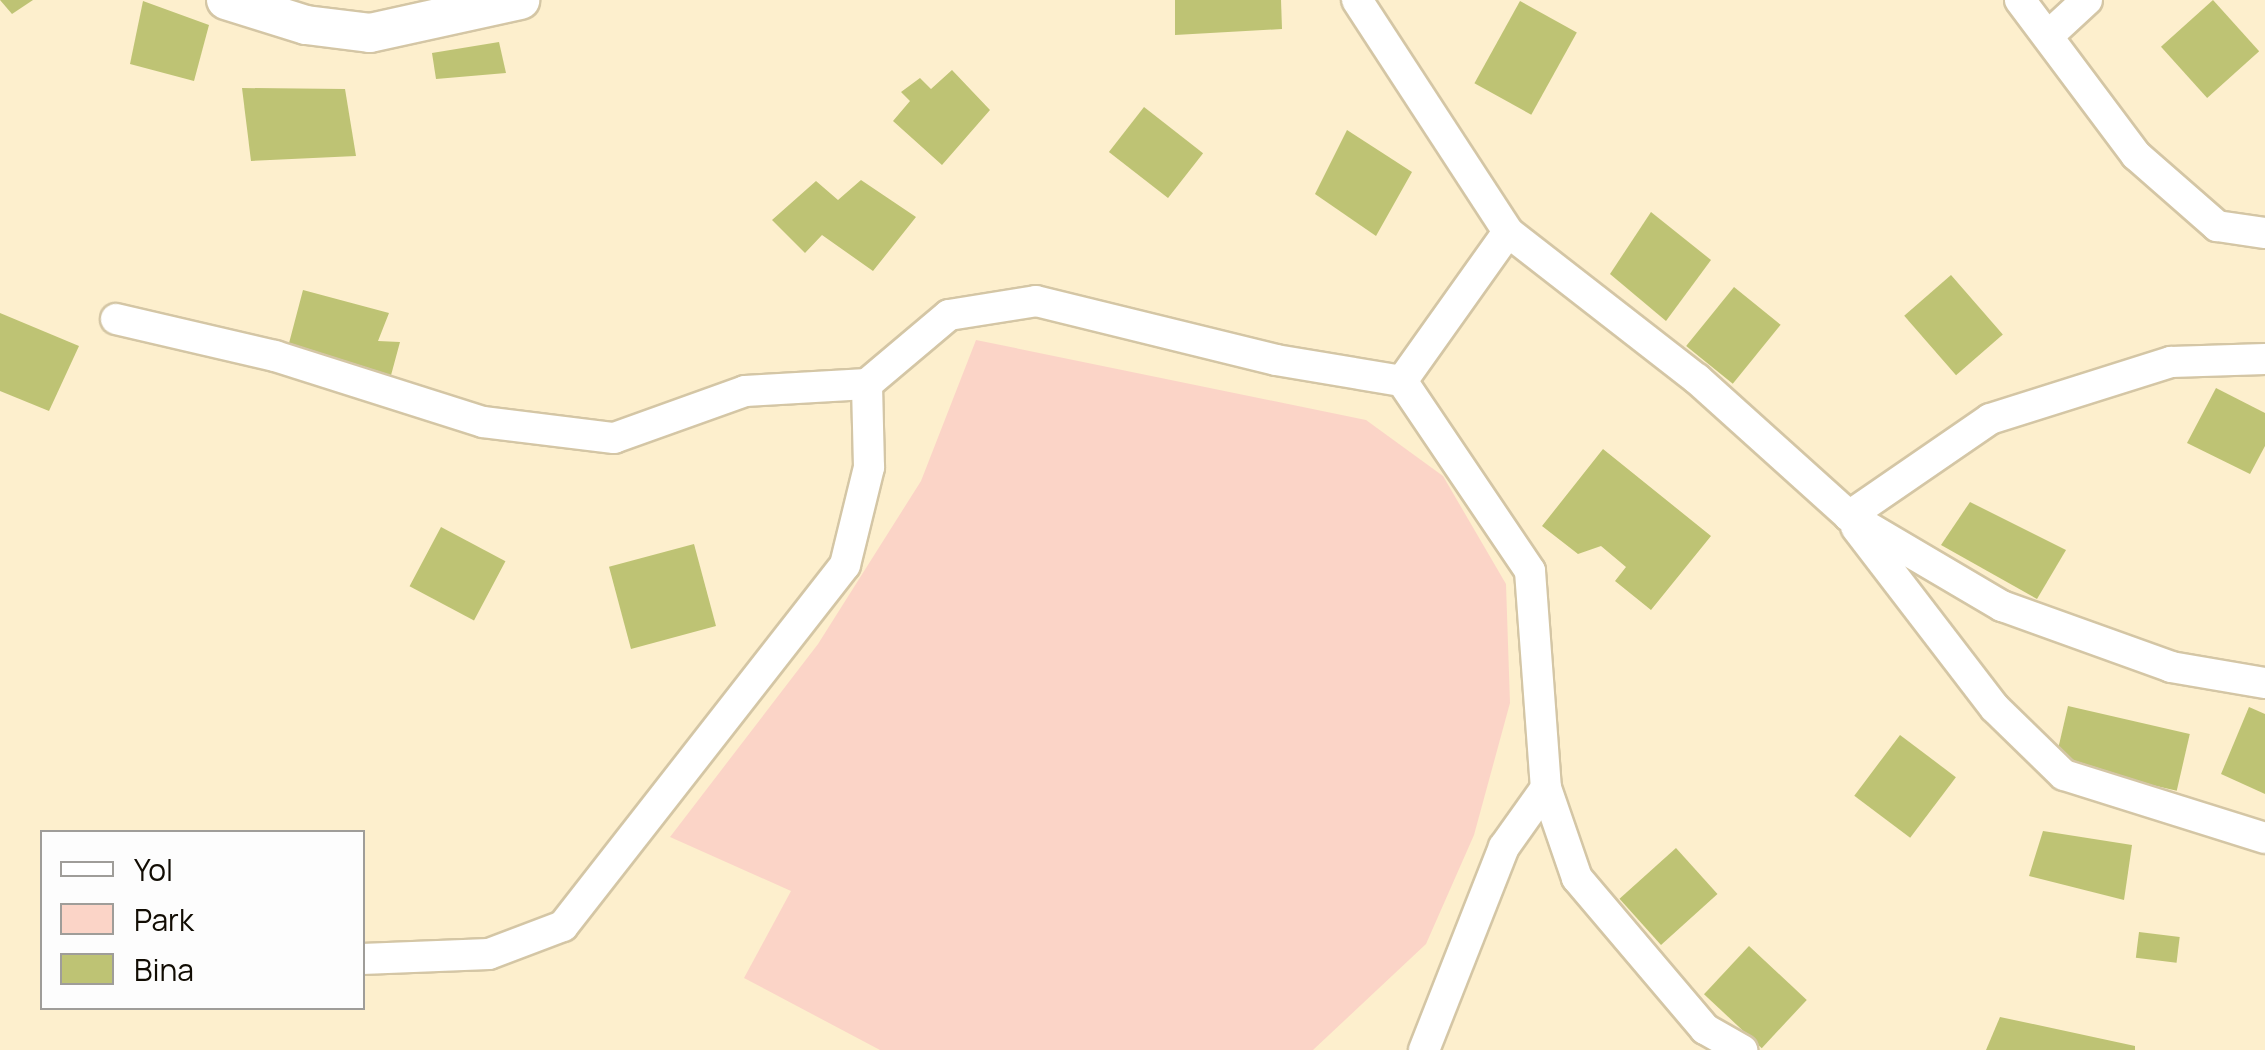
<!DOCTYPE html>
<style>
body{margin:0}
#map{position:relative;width:2265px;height:1050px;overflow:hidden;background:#fdefcd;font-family:Manrope,sans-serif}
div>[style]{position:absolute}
.green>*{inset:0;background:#fbd4c7}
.building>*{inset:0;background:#bec374;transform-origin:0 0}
.roads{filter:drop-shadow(2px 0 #d4c6a5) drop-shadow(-2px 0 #d4c6a5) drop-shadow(0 2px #d4c6a5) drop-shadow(0 -2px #d4c6a5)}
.minor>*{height:30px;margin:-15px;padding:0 15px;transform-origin:15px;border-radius:15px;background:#fff}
.tertiary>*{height:38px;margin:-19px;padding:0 19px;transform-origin:19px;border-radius:19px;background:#fff}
span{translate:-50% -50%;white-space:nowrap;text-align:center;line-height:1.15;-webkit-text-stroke:10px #fdfdfd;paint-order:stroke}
.legend{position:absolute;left:40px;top:830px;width:325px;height:180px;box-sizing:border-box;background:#fdfdfd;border:2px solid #9f9d99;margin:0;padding:12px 18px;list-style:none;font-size:30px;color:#110c03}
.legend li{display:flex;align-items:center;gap:20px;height:50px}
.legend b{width:50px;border:2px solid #9f9d99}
</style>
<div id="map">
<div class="green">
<div style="clip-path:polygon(976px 340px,1366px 420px,1443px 476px,1506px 584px,1510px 703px,1474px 835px,1426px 944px,1313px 1050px,880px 1050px,744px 978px,791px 891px,670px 837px,818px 644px,921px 481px)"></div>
</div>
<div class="building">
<div style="clip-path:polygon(0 0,33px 0,12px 14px)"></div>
<div style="clip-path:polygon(1175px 0,1281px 0,1282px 29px,1175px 35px)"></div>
<div style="left:2213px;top:0;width:69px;height:70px;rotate:48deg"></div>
<div style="clip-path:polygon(143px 1px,209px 25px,194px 81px,130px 64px)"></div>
<div style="left:1520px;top:1px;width:65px;height:94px;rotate:29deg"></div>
<div style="clip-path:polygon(499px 42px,506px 73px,436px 79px,432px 53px)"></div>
<div style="clip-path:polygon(952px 70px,990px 110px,942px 165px,893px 121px,910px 101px,901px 92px,920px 78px,931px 89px)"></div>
<div style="clip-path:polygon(242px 88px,345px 89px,356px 156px,251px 161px)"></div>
<div style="left:1144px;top:107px;width:75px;height:57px;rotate:38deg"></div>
<div style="clip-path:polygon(1347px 130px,1412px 172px,1376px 236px,1315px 194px)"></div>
<div style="clip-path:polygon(861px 180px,916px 217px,873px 271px,822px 235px,805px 253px,772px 220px,816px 181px,838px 200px)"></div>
<div style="clip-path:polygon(1651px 212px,1711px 260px,1666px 321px,1610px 274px)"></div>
<div style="left:1951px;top:275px;width:79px;height:62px;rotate:49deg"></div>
<div style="left:1734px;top:287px;width:60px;height:76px;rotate:39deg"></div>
<div style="clip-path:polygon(303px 290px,389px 313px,378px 341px,400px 342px,390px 379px,288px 347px)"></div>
<div style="clip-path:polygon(0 313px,79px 346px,49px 411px,0 391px)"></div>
<div style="clip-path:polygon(2216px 388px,2265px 413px,2265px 446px,2250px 474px,2187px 443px)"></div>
<div style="clip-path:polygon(1603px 449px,1711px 536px,1651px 610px,1615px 581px,1626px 567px,1601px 546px,1578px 554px,1542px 526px)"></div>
<div style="clip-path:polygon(1970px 502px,2066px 550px,2037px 599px,1941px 545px)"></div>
<div style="left:441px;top:527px;width:73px;height:67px;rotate:28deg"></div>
<div style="left:694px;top:544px;width:85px;height:88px;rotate:75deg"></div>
<div style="left:2068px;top:706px;width:125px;height:58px;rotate:13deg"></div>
<div style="clip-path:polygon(2249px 707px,2265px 714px,2265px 794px,2221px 774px)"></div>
<div style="left:1900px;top:735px;width:70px;height:76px;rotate:37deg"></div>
<div style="clip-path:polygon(2043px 831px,2132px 845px,2124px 900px,2029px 876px)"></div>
<div style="left:1676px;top:848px;width:62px;height:76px;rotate:48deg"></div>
<div style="left:2139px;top:932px;width:41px;height:26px;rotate:7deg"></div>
<div style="left:1749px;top:946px;width:79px;height:66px;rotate:43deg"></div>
<div style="clip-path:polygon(2000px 1017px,2135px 1046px,2135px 1050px,1986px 1050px)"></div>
</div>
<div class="roads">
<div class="minor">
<div style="left:1357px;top:0;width:277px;rotate:56.9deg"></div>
<div style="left:1508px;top:232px;width:239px;rotate:37.9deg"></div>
<div style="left:1697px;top:379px;width:205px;rotate:42deg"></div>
<div style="left:1849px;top:516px;width:178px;rotate:30.5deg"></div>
<div style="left:2002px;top:606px;width:180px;rotate:19.8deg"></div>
<div style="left:2171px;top:667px;width:95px;rotate:9.7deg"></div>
<div style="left:2020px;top:0;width:194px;rotate:53.2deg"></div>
<div style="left:2136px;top:155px;width:108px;rotate:41.2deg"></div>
<div style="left:2217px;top:226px;width:49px;rotate:8.3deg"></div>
<div style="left:2048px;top:36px;width:53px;rotate:-42.7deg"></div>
<div style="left:116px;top:319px;width:163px;rotate:13.1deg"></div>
<div style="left:275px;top:356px;width:218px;rotate:17.6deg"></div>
<div style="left:483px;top:422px;width:132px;rotate:7deg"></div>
<div style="left:614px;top:438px;width:139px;rotate:-19.7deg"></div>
<div style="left:745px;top:391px;width:122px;rotate:-3.3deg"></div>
<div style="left:867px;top:384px;width:107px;rotate:-40.1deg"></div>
<div style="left:949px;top:315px;width:88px;rotate:-9.1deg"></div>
<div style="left:1036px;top:301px;width:247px;rotate:13.8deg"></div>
<div style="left:1276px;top:360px;width:128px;rotate:9.5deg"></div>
<div style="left:1402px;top:381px;width:229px;rotate:56deg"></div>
<div style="left:1530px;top:571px;width:218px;rotate:85.8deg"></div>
<div style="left:1546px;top:788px;width:95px;rotate:71deg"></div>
<div style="left:1577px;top:878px;width:198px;rotate:49.7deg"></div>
<div style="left:1705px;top:1029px;width:43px;rotate:29.6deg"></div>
<div style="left:1402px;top:381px;width:183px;rotate:-54.6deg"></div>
<div style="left:1849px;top:516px;width:171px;rotate:-34.5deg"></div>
<div style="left:1990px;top:419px;width:190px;rotate:-17.5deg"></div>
<div style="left:2171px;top:362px;width:94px;rotate:-1.8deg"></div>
<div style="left:1856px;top:527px;width:228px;rotate:52.5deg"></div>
<div style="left:1995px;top:708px;width:96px;rotate:44.2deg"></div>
<div style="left:2064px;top:775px;width:211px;rotate:17.4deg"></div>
<div style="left:362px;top:959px;width:127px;rotate:-2.3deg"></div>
<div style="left:489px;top:954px;width:79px;rotate:-20.7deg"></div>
<div style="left:563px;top:926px;width:458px;rotate:-52deg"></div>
<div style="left:845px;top:565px;width:101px;rotate:-76.2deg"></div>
<div style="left:869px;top:467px;width:83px;rotate:-91.4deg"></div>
<div style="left:1424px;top:1050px;width:218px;rotate:-68.5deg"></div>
<div style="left:1504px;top:847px;width:72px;rotate:-54.6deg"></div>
</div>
<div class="tertiary">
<div style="left:226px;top:0;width:84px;rotate:17.4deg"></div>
<div style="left:306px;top:25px;width:64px;rotate:7.1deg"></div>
<div style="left:370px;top:33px;width:154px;rotate:-12.4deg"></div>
</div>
</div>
<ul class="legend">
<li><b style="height:12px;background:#fff"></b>Yol</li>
<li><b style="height:28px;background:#fbd4c7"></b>Park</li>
<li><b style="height:28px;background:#bec374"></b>Bina</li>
</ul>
</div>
